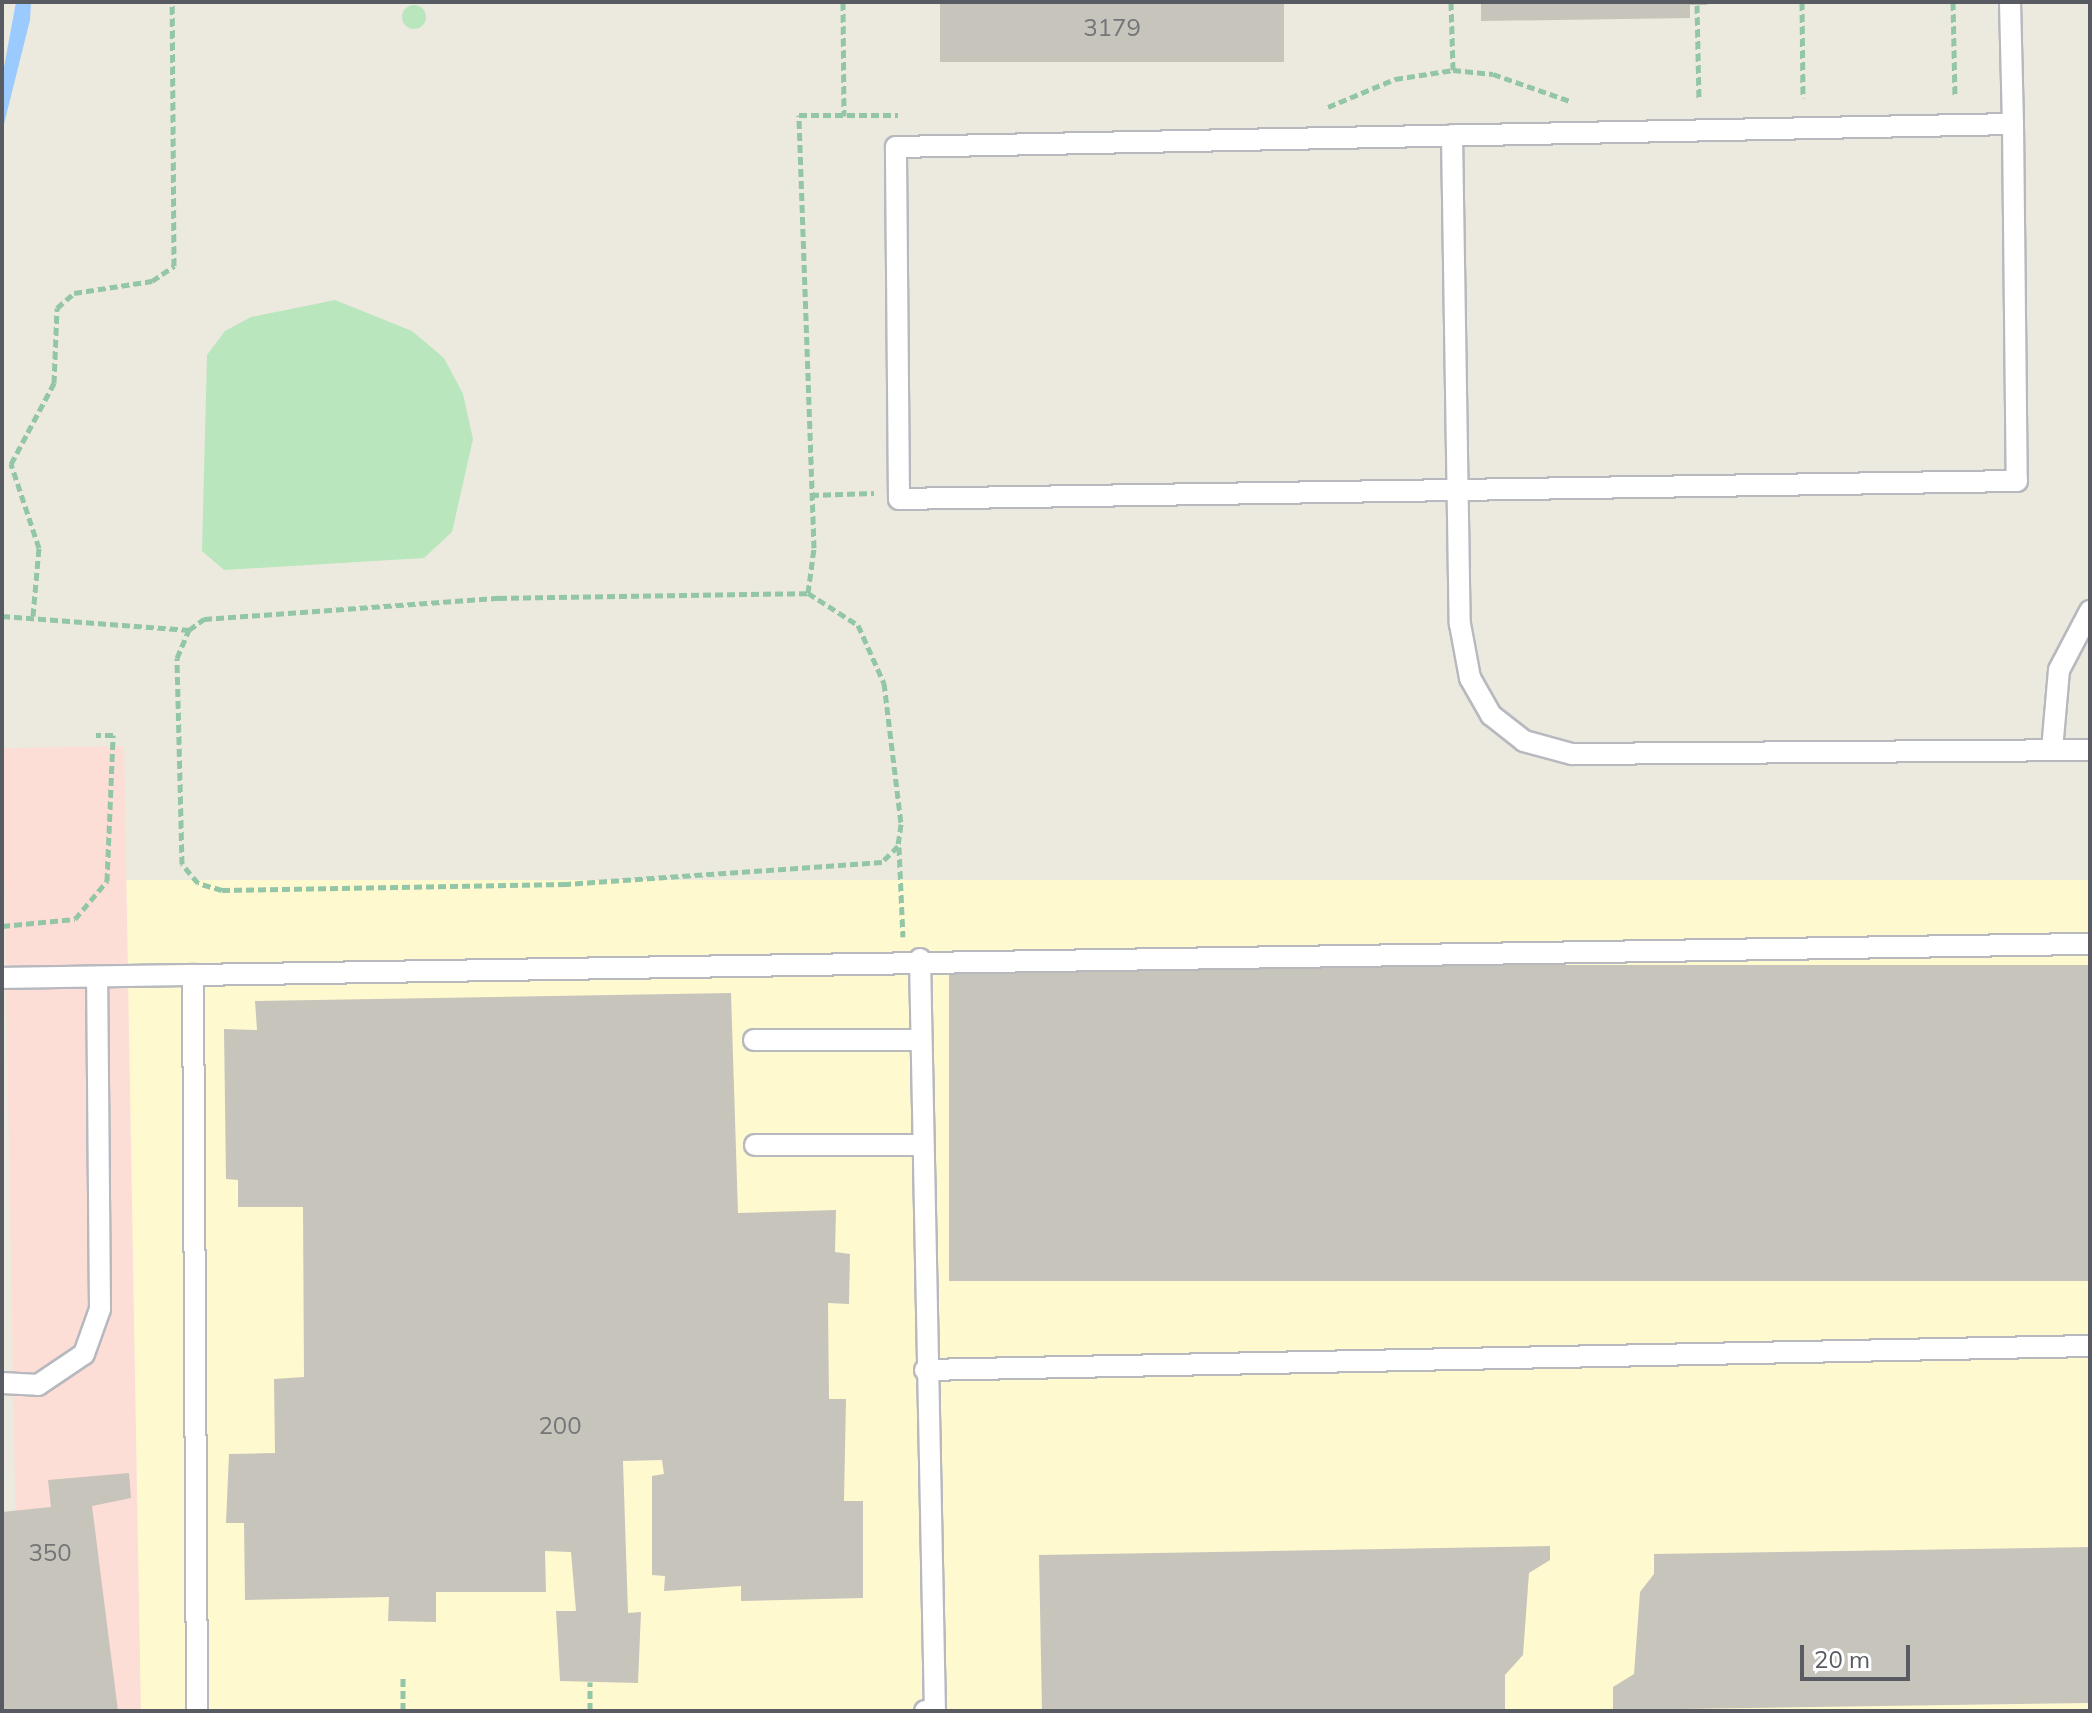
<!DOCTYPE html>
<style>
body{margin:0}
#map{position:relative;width:2092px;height:1713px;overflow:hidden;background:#eceade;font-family:Mulish,sans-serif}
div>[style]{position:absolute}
.commercial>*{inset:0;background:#fff9d0;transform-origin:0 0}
.medical>*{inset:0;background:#fcded7;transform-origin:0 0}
.green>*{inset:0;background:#b9e6bd}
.round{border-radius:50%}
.water>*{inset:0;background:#9bcaff}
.building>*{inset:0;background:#c7c4bc;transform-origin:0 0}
.path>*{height:5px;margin-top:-2.5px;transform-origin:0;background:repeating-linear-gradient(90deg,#92c6a6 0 8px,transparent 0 12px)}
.roads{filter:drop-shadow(2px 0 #b7b9bf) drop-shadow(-2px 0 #b7b9bf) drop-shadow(0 2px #b7b9bf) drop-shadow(0 -2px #b7b9bf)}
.service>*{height:20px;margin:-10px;padding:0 10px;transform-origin:10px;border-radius:10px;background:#fff}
span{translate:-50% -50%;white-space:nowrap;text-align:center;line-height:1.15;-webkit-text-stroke:6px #fff;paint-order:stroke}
.number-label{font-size:24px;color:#747578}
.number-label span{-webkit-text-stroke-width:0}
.frame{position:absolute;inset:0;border:4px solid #585b61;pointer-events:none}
.scale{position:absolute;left:1800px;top:1645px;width:110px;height:36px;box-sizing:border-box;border:4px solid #585b61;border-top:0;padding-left:10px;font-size:24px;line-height:28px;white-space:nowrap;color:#585b61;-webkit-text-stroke:6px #fff;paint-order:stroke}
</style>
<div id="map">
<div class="commercial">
<div style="left:2090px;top:880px;width:831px;height:1964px;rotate:90deg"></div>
</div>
<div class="medical">
<div style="left:124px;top:746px;width:965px;height:122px;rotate:89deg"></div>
</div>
<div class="green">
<div class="round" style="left:402px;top:5px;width:24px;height:24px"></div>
<div style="clip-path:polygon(335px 300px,412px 331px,444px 358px,463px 394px,473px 439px,452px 532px,424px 558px,224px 570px,202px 551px,207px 355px,225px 331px,251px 317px)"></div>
</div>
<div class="water">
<div style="clip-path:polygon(16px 2px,31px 2px,30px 20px,2px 132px,2px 78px)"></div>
</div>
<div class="building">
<div style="left:940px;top:2px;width:344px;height:60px"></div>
<div style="clip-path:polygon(1481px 2px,1707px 2px,1707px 5px,1690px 5px,1690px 18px,1481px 21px)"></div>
<div style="left:2090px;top:965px;width:316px;height:1141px;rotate:90deg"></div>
<div style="clip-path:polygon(731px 993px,738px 1213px,836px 1210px,835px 1252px,850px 1254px,849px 1304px,828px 1303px,829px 1399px,846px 1399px,844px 1501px,863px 1501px,863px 1598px,741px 1601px,741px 1586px,664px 1591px,665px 1576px,652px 1575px,652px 1476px,664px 1474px,662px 1460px,623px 1461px,628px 1613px,641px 1612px,638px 1683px,560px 1681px,556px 1611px,576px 1611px,571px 1552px,545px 1551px,546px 1592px,436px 1592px,436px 1622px,388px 1621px,389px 1597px,245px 1600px,244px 1523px,226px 1523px,229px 1454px,275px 1453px,274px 1379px,304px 1377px,303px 1207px,238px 1207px,238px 1180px,226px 1179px,224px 1029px,257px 1030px,255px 1001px)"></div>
<div style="clip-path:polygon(129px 1473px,131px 1498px,92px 1506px,118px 1711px,2px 1711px,2px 1512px,51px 1507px,48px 1480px)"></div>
<div style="clip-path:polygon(1550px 1546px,1550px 1560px,1529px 1573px,1523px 1655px,1505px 1675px,1505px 1709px,1042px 1711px,1039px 1555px)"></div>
<div style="clip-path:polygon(2090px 1547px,2090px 1703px,1613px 1710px,1613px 1687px,1634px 1674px,1640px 1592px,1654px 1574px,1654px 1554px)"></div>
</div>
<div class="path">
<div style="left:843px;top:2px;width:114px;rotate:89.5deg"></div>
<div style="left:1451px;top:2px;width:68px;rotate:88.3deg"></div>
<div style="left:1802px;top:2px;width:96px;rotate:89.4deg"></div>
<div style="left:1953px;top:2px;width:95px;rotate:88.8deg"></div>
<div style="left:1697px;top:5px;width:95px;rotate:88.8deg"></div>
<div style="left:1328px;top:107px;width:73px;rotate:-22.7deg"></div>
<div style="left:1395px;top:79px;width:59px;rotate:-8.8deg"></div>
<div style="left:1453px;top:70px;width:40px;rotate:5.7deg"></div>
<div style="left:1493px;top:74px;width:82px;rotate:19.3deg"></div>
<div style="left:811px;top:495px;width:63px;rotate:-1.8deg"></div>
<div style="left:808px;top:593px;width:59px;rotate:32.6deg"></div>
<div style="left:858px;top:625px;width:64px;rotate:65.9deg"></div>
<div style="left:884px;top:683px;width:142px;rotate:83.1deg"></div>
<div style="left:901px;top:824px;width:22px;rotate:98deg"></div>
<div style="left:898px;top:846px;width:23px;rotate:135deg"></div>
<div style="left:882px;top:862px;width:317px;rotate:176deg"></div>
<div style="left:566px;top:884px;width:344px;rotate:179deg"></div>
<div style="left:222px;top:890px;width:25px;rotate:-164deg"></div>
<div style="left:198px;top:883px;width:25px;rotate:-130deg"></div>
<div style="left:182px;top:864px;width:206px;rotate:-91.4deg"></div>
<div style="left:177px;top:658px;width:30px;rotate:-67deg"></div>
<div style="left:189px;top:630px;width:19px;rotate:-36deg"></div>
<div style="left:204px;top:619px;width:296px;rotate:-4.1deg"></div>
<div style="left:499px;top:598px;width:309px;rotate:-0.9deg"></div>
<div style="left:808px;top:593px;width:45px;rotate:-82.4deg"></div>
<div style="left:814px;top:548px;width:433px;rotate:-92deg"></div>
<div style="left:799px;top:115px;width:99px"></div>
<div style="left:2px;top:616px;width:188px;rotate:4.3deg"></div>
<div style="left:33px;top:616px;width:68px;rotate:-85deg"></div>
<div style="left:39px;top:548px;width:89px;rotate:-108.4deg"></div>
<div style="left:11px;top:464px;width:92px;rotate:-62deg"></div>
<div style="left:54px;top:383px;width:75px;rotate:-87.7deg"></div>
<div style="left:57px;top:308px;width:23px;rotate:-41deg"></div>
<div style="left:74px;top:293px;width:79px;rotate:-8.7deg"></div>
<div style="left:152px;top:281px;width:27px;rotate:-34deg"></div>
<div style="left:174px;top:266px;width:264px;rotate:-90.4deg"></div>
<div style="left:899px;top:847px;width:90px;rotate:87.5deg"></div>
<div style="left:2px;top:926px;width:73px;rotate:-5.5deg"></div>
<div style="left:75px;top:919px;width:50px;rotate:-49.9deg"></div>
<div style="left:107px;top:881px;width:146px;rotate:-87.6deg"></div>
<div style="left:113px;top:735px;width:17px;rotate:180deg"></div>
<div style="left:403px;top:1711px;width:34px;rotate:-90deg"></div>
<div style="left:590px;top:1711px;width:29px;rotate:-90deg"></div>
</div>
<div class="roads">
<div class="service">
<div style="left:2010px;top:2px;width:122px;rotate:88.6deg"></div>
<div style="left:2013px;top:124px;width:357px;rotate:89.4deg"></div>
<div style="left:2017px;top:481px;width:1118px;rotate:179.08deg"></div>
<div style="left:899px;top:499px;width:352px;rotate:-90.5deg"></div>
<div style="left:896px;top:147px;width:1117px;rotate:-1.18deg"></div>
<div style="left:1452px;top:135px;width:489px;rotate:89.1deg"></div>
<div style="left:1460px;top:624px;width:55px;rotate:79.5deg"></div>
<div style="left:1470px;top:678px;width:43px;rotate:60.4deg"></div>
<div style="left:1491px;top:715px;width:42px;rotate:38.2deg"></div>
<div style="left:1524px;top:741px;width:50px;rotate:15.2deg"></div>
<div style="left:1572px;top:754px;width:518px;rotate:-0.44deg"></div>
<div style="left:2052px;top:750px;width:80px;rotate:-85deg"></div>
<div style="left:2059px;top:670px;width:67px;rotate:-62.3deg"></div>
<div style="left:920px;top:959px;width:752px;rotate:88.86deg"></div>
<div style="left:935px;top:1711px;width:10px;rotate:180deg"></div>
<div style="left:2px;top:978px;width:191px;rotate:-0.9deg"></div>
<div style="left:754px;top:1040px;width:166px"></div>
<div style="left:755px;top:1145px;width:167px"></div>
<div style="left:925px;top:1370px;width:1165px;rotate:-1.18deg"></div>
<div style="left:2px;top:1383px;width:36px;rotate:3deg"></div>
<div style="left:38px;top:1385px;width:55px;rotate:-34deg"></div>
<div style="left:84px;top:1354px;width:48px;rotate:-70.4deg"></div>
<div style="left:100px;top:1309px;width:332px;rotate:-90.5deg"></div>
<div style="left:197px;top:1711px;width:736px;rotate:-90.31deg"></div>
<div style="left:193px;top:975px;width:1897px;rotate:-0.94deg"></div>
</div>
</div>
<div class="number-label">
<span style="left:1112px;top:28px">3179</span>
<span style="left:560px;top:1426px">200</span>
<span style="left:50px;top:1553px">350</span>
</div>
<div class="frame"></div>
<div class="scale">20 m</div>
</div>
